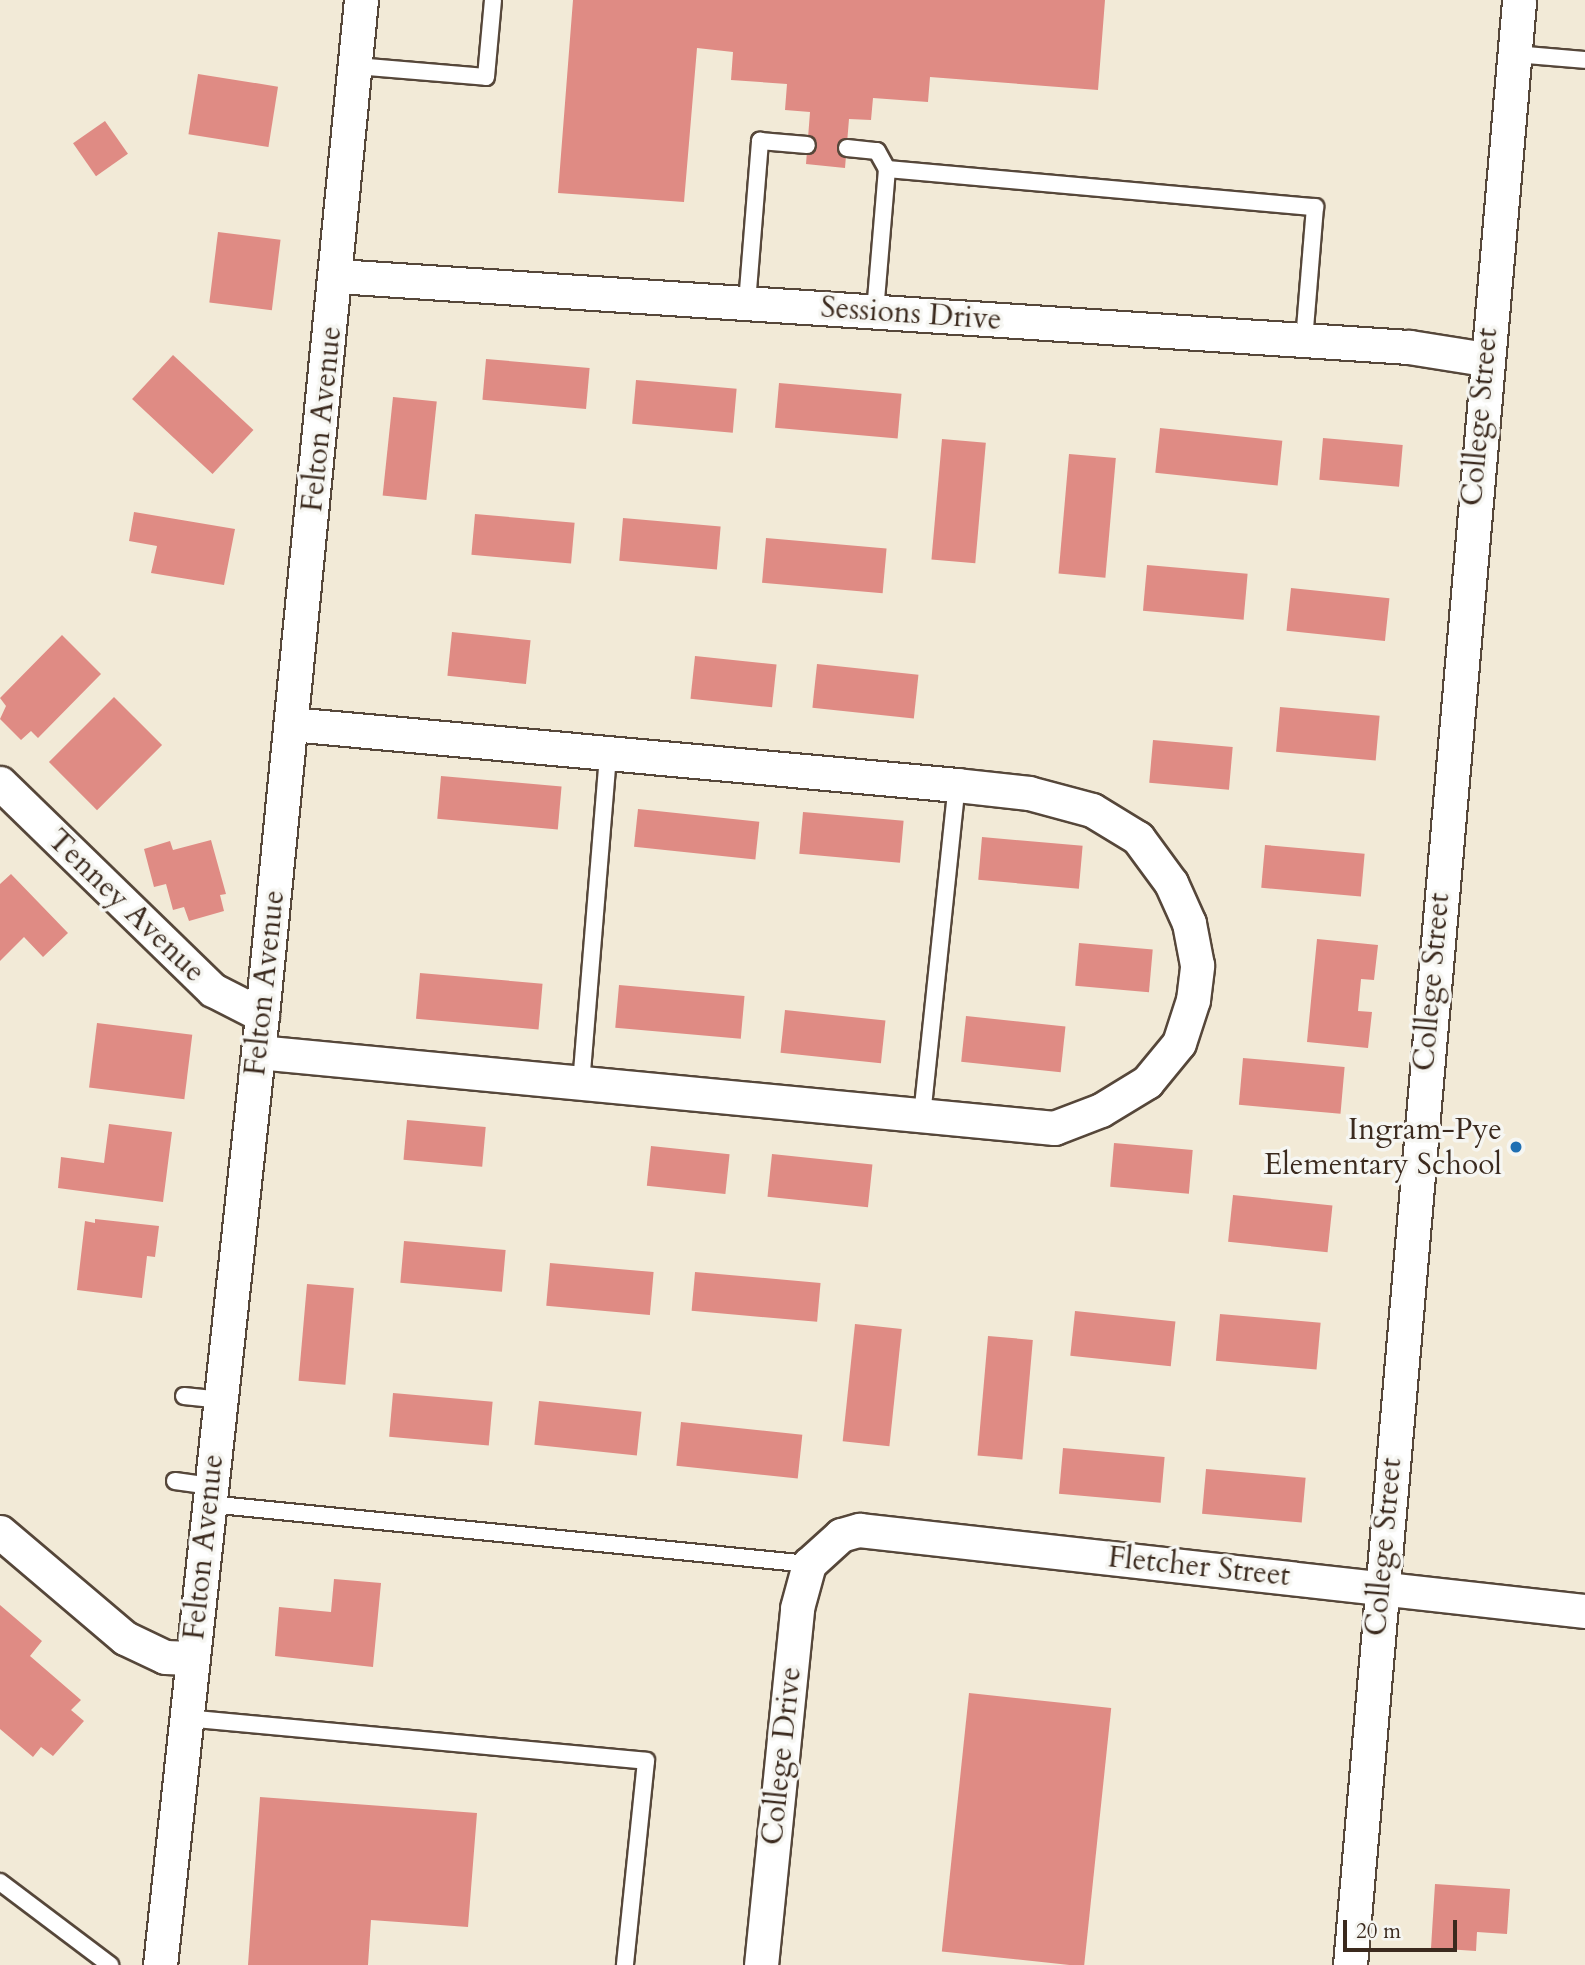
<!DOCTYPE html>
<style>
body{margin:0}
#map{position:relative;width:1585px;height:1965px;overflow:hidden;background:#f2ead7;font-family:Cardo,serif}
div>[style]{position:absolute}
.building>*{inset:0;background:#df8b84;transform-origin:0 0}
.roads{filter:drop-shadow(2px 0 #56473a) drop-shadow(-2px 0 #56473a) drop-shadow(0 2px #56473a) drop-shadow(0 -2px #56473a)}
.lane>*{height:16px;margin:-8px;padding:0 8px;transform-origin:8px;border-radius:8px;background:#fff}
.street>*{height:33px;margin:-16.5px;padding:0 16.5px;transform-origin:16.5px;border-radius:16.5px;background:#fff}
.dots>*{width:19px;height:19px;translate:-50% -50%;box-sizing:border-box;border:4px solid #f6f6f2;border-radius:50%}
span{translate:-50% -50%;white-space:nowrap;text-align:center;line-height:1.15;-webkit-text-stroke:7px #f6f6f2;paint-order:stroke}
.street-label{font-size:30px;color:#3b2a1e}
.poi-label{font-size:30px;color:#3b2a1e}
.right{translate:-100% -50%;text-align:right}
.scale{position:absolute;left:1343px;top:1920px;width:114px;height:32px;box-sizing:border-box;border:4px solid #3b2a1e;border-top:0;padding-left:9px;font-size:21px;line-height:24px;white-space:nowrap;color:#3b2a1e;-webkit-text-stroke:5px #f6f6f2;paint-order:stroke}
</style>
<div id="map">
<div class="building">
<div style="clip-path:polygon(573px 0,1105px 0,1098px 90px,930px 77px,928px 102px,873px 98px,871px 120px,849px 119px,845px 168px,806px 164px,810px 112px,785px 110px,787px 84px,731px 80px,733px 52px,697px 48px,684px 202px,558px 193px)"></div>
<div style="left:198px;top:74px;width:81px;height:61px;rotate:9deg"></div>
<div style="left:105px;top:121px;width:40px;height:39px;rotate:55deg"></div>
<div style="left:218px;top:232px;width:63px;height:71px;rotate:7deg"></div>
<div style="left:173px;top:355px;width:110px;height:60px;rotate:43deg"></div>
<div style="left:486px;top:359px;width:104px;height:41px;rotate:5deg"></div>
<div style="left:636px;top:380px;width:101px;height:44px;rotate:5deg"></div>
<div style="left:779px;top:383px;width:123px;height:45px;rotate:5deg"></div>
<div style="left:393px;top:397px;width:44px;height:99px;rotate:6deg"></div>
<div style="left:1160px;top:428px;width:123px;height:45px;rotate:6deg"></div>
<div style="left:1323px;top:438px;width:80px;height:42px;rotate:5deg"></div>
<div style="left:942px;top:439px;width:44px;height:121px;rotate:5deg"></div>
<div style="left:1069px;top:454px;width:47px;height:120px;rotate:5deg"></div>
<div style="clip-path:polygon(134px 512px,235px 529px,224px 585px,151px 573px,157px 546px,129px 541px)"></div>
<div style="left:475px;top:514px;width:100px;height:41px;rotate:5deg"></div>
<div style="left:623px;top:518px;width:98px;height:43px;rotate:5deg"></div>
<div style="left:766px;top:538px;width:121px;height:45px;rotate:5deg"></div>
<div style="left:1147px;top:565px;width:101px;height:46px;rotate:5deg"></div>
<div style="left:1291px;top:588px;width:99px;height:43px;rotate:6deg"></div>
<div style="left:452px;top:632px;width:79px;height:44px;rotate:6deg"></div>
<div style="clip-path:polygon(62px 635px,101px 674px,38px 738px,31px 731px,21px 740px,0 719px,6px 706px,0 698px)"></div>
<div style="left:695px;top:656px;width:82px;height:43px;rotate:6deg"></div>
<div style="left:817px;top:664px;width:102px;height:44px;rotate:6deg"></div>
<div style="left:114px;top:697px;width:68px;height:92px;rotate:45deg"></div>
<div style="left:1280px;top:707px;width:100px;height:45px;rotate:5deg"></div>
<div style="left:1153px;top:740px;width:80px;height:43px;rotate:5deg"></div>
<div style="left:441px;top:776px;width:121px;height:43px;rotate:5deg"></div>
<div style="left:638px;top:809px;width:122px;height:38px;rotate:6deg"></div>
<div style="left:803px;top:812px;width:101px;height:42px;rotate:5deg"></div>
<div style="left:982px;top:837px;width:101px;height:43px;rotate:5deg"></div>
<div style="clip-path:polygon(211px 840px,226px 894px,220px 895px,224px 911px,189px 921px,184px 907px,173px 910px,166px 884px,154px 887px,144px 849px,170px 841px,173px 850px)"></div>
<div style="left:1265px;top:845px;width:100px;height:43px;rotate:5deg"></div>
<div style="clip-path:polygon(11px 874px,68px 933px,43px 957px,24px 937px,0 961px,0 884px)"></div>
<div style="clip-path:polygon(1317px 939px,1378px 945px,1374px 980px,1361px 979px,1358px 1011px,1372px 1012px,1368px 1048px,1307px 1042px)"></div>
<div style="left:1079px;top:943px;width:74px;height:43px;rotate:5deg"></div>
<div style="left:420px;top:973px;width:123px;height:46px;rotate:5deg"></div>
<div style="left:619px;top:985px;width:126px;height:43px;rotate:5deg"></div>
<div style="left:785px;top:1010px;width:101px;height:43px;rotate:6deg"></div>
<div style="left:966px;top:1016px;width:100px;height:46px;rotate:6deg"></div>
<div style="left:97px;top:1023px;width:96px;height:65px;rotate:7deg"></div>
<div style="left:1243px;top:1058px;width:102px;height:47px;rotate:5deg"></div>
<div style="left:407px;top:1120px;width:79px;height:40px;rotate:5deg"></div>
<div style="clip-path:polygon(109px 1124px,172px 1132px,163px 1202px,58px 1188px,61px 1157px,104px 1163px)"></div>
<div style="left:1114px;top:1143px;width:79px;height:44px;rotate:5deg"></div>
<div style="left:651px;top:1146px;width:79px;height:40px;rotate:6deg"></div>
<div style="left:772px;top:1154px;width:101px;height:43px;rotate:6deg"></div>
<div style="left:1233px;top:1195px;width:100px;height:47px;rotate:6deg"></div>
<div style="clip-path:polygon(95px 1219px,159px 1226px,155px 1257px,147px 1256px,142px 1298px,77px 1290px,85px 1221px,95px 1223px)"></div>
<div style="left:404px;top:1241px;width:102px;height:42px;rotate:5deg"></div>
<div style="left:550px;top:1263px;width:104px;height:43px;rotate:5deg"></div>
<div style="left:695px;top:1272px;width:126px;height:39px;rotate:5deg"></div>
<div style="left:307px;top:1284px;width:47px;height:97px;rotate:5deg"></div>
<div style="left:1075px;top:1311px;width:101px;height:45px;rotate:6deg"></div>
<div style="left:1220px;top:1314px;width:101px;height:47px;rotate:5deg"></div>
<div style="left:855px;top:1324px;width:47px;height:118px;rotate:6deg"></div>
<div style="left:988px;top:1336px;width:45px;height:120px;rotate:5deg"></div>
<div style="left:393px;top:1393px;width:100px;height:44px;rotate:5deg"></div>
<div style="left:539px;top:1401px;width:103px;height:44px;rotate:6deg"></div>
<div style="left:681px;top:1422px;width:122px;height:44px;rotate:6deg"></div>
<div style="left:1063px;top:1448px;width:102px;height:46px;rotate:5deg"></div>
<div style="left:1206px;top:1469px;width:100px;height:45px;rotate:5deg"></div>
<div style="clip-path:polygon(334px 1579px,381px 1583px,373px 1667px,275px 1656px,279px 1607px,331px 1612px)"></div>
<div style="clip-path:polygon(0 1605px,42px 1641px,30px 1656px,81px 1700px,71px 1710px,84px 1721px,53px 1756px,41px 1747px,33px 1757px,0 1729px)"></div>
<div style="left:969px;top:1693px;width:143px;height:260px;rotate:6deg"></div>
<div style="clip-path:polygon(260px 1797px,477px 1813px,468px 1927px,371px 1920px,368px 1965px,248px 1965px)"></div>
<div style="clip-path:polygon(1435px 1884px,1510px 1889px,1507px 1934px,1477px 1932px,1476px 1951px,1431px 1948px)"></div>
</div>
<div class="roads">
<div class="lane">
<div style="left:1514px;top:54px;width:71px;rotate:4.8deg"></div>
<div style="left:356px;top:66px;width:130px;rotate:4.8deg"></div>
<div style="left:486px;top:77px;width:77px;rotate:-84.8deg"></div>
<div style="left:847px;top:148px;width:30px;rotate:6deg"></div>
<div style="left:877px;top:151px;width:21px;rotate:61deg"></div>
<div style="left:887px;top:169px;width:144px;rotate:94.8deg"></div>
<div style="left:887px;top:169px;width:430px;rotate:5.1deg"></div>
<div style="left:1315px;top:207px;width:133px;rotate:94.7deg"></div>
<div style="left:747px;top:303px;width:163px;rotate:-85.4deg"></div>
<div style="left:760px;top:141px;width:47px;rotate:4.9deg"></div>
<div style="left:581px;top:1084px;width:332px;rotate:-85.3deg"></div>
<div style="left:922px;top:1116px;width:333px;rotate:-84deg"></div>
<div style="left:184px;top:1396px;width:36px;rotate:6deg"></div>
<div style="left:175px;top:1481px;width:36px;rotate:8deg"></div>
<div style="left:209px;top:1504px;width:603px;rotate:5.71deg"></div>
<div style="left:185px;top:1718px;width:463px;rotate:5.3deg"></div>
<div style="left:646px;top:1761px;width:205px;rotate:95.9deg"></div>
<div style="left:0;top:1882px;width:138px;rotate:37deg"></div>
</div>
<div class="street">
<div style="left:337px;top:276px;width:1074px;rotate:3.79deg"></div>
<div style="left:1409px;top:347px;width:77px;rotate:9deg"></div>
<div style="left:0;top:783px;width:297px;rotate:44.2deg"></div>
<div style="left:213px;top:990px;width:55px;rotate:27deg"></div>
<div style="left:258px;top:1052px;width:800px;rotate:5.45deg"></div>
<div style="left:1054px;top:1128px;width:50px;rotate:-21deg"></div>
<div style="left:1101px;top:1110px;width:54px;rotate:-31.3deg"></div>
<div style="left:1147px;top:1082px;width:50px;rotate:-50.6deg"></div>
<div style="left:1179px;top:1043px;width:45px;rotate:-72deg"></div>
<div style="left:1193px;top:1000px;width:35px;rotate:-83deg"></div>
<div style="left:1197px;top:965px;width:43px;rotate:-100.8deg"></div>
<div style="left:1189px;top:923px;width:44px;rotate:-114.2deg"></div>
<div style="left:1171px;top:883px;width:56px;rotate:-126.3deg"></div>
<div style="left:1138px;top:838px;width:54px;rotate:-148.7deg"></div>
<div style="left:1092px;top:810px;width:65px;rotate:-164.9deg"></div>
<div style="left:1029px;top:793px;width:72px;rotate:-173.7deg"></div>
<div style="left:957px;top:785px;width:669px;rotate:-174.77deg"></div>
<div style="left:0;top:1532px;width:164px;rotate:40.3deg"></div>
<div style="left:125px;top:1638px;width:44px;rotate:25.4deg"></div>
<div style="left:165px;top:1657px;width:27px;rotate:2deg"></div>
<div style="left:160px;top:1965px;width:955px;rotate:-83.87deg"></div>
<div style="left:262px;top:1015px;width:1020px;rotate:-84.43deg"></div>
<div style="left:761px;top:1965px;width:359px;rotate:-84.2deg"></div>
<div style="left:797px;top:1608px;width:46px;rotate:-74.7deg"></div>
<div style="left:809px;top:1564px;width:43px;rotate:-42.2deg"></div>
<div style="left:841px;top:1535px;width:19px;rotate:-16deg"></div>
<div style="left:859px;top:1530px;width:731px;rotate:6.37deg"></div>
<div style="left:1350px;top:1965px;width:1972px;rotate:-85.08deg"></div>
</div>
</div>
<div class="dots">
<div style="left:1516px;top:1147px;background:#1f6fb2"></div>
</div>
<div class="street-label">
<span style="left:911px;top:314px;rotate:4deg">Sessions Drive</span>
<span style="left:1480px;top:417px;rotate:-85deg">College Street</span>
<span style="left:322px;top:419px;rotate:-84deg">Felton Avenue</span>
<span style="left:126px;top:906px;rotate:44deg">Tenney Avenue</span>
<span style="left:1432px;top:982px;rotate:-85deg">College Street</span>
<span style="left:265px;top:983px;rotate:-84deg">Felton Avenue</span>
<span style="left:204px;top:1547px;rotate:-84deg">Felton Avenue</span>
<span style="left:1384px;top:1547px;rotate:-85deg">College Street</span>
<span style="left:1199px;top:1567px;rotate:6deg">Fletcher Street</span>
<span style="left:782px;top:1756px;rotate:-84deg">College Drive</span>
</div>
<div class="poi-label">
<span class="right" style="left:1502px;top:1147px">Ingram-Pye<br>Elementary School</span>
</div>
<div class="scale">20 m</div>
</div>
